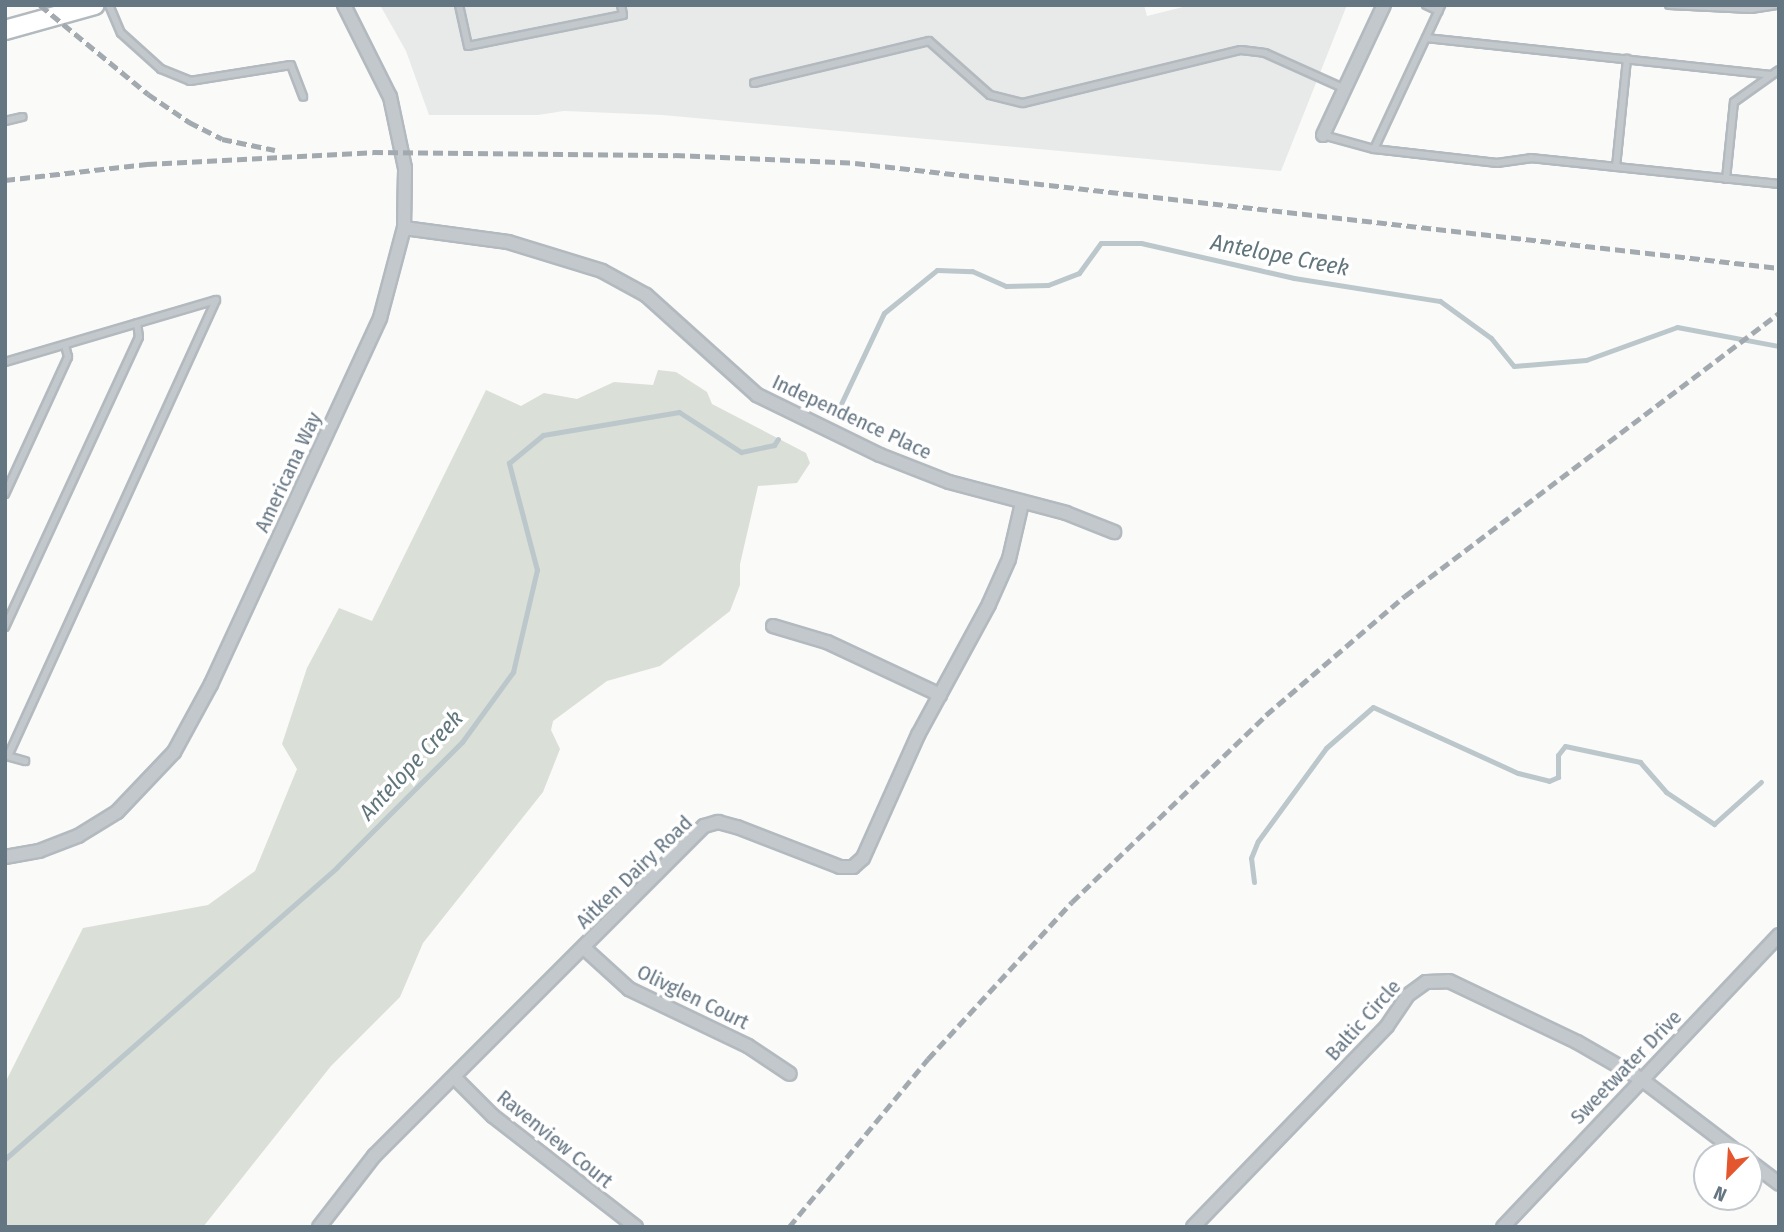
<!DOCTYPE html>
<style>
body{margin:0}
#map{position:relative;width:1784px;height:1232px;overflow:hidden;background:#fafaf8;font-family:"Fira Sans Condensed",sans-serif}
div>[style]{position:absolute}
.built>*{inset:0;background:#e8e9e9}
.green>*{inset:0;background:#dadfd7}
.stream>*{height:5px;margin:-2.5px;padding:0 2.5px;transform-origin:2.5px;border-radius:2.5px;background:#bbc7cb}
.roads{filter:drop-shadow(2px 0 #b3babf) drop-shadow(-2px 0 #b3babf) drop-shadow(0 2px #b3babf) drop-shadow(0 -2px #b3babf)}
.lane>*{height:6px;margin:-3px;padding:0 3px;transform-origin:3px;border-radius:3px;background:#c3c8cc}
.street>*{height:12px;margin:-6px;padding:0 6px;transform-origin:6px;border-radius:6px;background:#c3c8cc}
.secondary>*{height:18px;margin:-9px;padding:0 9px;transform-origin:9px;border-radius:9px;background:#fff}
.rail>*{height:5px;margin-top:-2.5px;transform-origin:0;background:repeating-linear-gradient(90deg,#a2aab0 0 10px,transparent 0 15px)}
span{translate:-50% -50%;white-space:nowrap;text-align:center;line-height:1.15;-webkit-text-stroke:7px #fff;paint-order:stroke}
.street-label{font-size:21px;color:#657683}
.water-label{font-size:23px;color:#60757c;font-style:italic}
.frame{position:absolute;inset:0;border:7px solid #657683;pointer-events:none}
.north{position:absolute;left:1693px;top:1141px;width:70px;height:70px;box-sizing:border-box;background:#fff;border:2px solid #c1c8cd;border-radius:50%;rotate:204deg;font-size:19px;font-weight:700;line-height:28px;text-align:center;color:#657683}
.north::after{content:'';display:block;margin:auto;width:24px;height:32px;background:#e4572e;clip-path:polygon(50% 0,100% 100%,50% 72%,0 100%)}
</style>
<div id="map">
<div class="built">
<div style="clip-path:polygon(380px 5px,1144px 5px,1147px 16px,1191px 5px,1347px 5px,1281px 171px,662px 115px,564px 111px,538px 115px,429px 115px,406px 51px)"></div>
</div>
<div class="green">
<div style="clip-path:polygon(658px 370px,676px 372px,707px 392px,712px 404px,806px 453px,810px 463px,797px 483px,758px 486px,740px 564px,740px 585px,730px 611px,660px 666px,607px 681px,553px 721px,551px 730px,560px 749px,543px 792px,423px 943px,400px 997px,331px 1066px,203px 1227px,5px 1227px,5px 1083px,83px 928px,208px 905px,255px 871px,297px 769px,282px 744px,307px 668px,339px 608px,372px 621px,486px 390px,521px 406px,544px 393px,577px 399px,614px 382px,653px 385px)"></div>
</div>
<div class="stream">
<div style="left:839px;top:408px;width:105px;rotate:-64.7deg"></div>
<div style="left:884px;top:313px;width:68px;rotate:-39.1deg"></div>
<div style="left:937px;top:270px;width:35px;rotate:2deg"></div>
<div style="left:972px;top:271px;width:37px;rotate:24deg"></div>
<div style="left:1006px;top:286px;width:42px;rotate:-1.4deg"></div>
<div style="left:1048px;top:285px;width:33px;rotate:-21deg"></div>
<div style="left:1079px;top:273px;width:37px;rotate:-54deg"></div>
<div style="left:1101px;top:243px;width:40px"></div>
<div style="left:1141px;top:243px;width:157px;rotate:12.9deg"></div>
<div style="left:1294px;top:278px;width:148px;rotate:9deg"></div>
<div style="left:1440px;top:301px;width:63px;rotate:36deg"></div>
<div style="left:1491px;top:338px;width:36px;rotate:51deg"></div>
<div style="left:1514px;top:366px;width:72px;rotate:-4.8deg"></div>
<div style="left:1586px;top:360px;width:97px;rotate:-19.9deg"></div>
<div style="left:1677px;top:327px;width:104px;rotate:10.6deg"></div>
<div style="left:1254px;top:882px;width:24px;rotate:-97deg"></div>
<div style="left:1251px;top:858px;width:18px;rotate:-68deg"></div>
<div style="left:1258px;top:841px;width:115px;rotate:-53.8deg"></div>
<div style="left:1326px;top:748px;width:62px;rotate:-41.1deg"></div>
<div style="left:1373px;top:707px;width:159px;rotate:24.5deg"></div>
<div style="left:1518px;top:773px;width:32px;rotate:14deg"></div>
<div style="left:1549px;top:781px;width:10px;rotate:-24deg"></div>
<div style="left:1558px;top:777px;width:22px;rotate:-90deg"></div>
<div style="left:1558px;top:755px;width:11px;rotate:-52deg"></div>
<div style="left:1565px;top:746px;width:77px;rotate:12deg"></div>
<div style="left:1640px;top:762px;width:40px;rotate:49deg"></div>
<div style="left:1666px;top:792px;width:58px;rotate:33.7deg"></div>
<div style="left:1714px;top:824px;width:63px;rotate:-41.8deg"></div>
<div style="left:5px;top:1159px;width:442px;rotate:-41.3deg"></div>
<div style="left:337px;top:867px;width:177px;rotate:-45deg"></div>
<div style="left:462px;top:742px;width:87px;rotate:-53.9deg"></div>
<div style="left:513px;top:672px;width:105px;rotate:-76.8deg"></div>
<div style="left:537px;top:570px;width:111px;rotate:-104.7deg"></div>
<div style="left:509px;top:463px;width:44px;rotate:-39.5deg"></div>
<div style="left:543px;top:435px;width:138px;rotate:-9.6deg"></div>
<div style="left:679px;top:412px;width:74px;rotate:32.8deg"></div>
<div style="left:741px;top:452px;width:34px;rotate:-12deg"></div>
<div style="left:774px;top:445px;width:7px;rotate:-56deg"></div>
</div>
<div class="roads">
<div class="lane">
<div style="left:109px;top:5px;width:30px;rotate:67deg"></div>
<div style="left:121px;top:33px;width:54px;rotate:42deg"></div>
<div style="left:161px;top:69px;width:31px;rotate:22deg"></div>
<div style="left:190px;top:81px;width:102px;rotate:-9deg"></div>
<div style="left:291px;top:65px;width:34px;rotate:69deg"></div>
<div style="left:459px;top:5px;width:42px;rotate:77.6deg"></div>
<div style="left:468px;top:46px;width:158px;rotate:-11.3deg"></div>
<div style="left:623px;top:15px;width:10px;rotate:-101deg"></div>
<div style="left:1426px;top:5px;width:14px;rotate:25deg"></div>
<div style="left:1669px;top:5px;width:82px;rotate:2.8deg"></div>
<div style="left:1751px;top:9px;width:26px;rotate:-9deg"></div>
<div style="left:1426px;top:38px;width:347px;rotate:6.1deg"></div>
<div style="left:754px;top:83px;width:180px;rotate:-13.5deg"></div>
<div style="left:929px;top:41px;width:81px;rotate:41.5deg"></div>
<div style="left:990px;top:95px;width:34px;rotate:14deg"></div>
<div style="left:1023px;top:103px;width:224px;rotate:-13.7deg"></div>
<div style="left:1241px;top:50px;width:24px;rotate:7deg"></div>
<div style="left:1265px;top:53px;width:88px;rotate:24.2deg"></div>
<div style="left:5px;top:121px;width:18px;rotate:-13deg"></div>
<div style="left:1323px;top:135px;width:53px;rotate:15.4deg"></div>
<div style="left:1374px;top:149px;width:124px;rotate:6.5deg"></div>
<div style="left:1497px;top:163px;width:34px;rotate:-8deg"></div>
<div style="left:1531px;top:158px;width:249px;rotate:6deg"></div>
<div style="left:1374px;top:149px;width:159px;rotate:-65deg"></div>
<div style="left:1616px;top:167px;width:109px;rotate:-84.2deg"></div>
<div style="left:1726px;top:179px;width:77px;rotate:-84.1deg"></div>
<div style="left:1734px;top:102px;width:55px;rotate:-35.4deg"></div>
<div style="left:5px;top:362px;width:220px;rotate:-16.4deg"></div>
<div style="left:5px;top:494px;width:151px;rotate:-65.3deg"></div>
<div style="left:68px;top:357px;width:12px;rotate:-104deg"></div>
<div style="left:5px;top:627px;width:319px;rotate:-65.2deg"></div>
<div style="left:139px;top:337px;width:14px;rotate:-98deg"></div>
<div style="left:7px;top:756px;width:19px;rotate:16deg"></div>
<div style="left:8px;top:756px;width:501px;rotate:-65.48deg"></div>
</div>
<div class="street">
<div style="left:1323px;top:135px;width:144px;rotate:-64.9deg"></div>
<div style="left:404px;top:228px;width:105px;rotate:7.7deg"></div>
<div style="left:508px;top:242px;width:98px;rotate:17.1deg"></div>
<div style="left:602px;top:271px;width:50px;rotate:28.6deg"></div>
<div style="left:646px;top:295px;width:149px;rotate:42deg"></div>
<div style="left:757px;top:395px;width:137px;rotate:26deg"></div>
<div style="left:880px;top:455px;width:74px;rotate:21.4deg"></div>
<div style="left:949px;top:482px;width:121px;rotate:14.8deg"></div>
<div style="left:1066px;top:513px;width:52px;rotate:21.6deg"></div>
<div style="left:773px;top:626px;width:56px;rotate:16.5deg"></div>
<div style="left:827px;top:642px;width:125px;rotate:25.1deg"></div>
<div style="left:5px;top:857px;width:35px;rotate:-10deg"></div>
<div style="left:39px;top:851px;width:42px;rotate:-21deg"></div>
<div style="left:78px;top:836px;width:46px;rotate:-31.6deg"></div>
<div style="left:117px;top:812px;width:83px;rotate:-46.5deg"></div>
<div style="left:174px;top:752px;width:77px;rotate:-61.4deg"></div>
<div style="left:211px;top:684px;width:403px;rotate:-65.2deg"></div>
<div style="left:380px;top:318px;width:93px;rotate:-75.1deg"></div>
<div style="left:404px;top:228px;width:60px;rotate:-89deg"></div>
<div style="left:405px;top:168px;width:73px;rotate:-101.9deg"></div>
<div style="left:390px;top:97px;width:103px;rotate:-116.6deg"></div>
<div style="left:584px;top:948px;width:61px;rotate:42.3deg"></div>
<div style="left:629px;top:989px;width:132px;rotate:25.6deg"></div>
<div style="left:748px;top:1046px;width:50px;rotate:33.7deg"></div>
<div style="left:454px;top:1077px;width:55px;rotate:45deg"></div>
<div style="left:493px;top:1116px;width:181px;rotate:37.8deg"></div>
<div style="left:1749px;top:1161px;width:38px;rotate:37deg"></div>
<div style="left:319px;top:1227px;width:90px;rotate:-52.2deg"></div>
<div style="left:374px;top:1156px;width:467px;rotate:-45deg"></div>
<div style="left:704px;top:826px;width:15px;rotate:-16deg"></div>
<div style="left:718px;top:822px;width:20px;rotate:15deg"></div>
<div style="left:737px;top:827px;width:110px;rotate:21.2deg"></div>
<div style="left:840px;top:867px;width:13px"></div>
<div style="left:853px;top:867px;width:13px;rotate:-42deg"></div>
<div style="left:863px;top:858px;width:135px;rotate:-65.9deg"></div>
<div style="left:918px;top:735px;width:149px;rotate:-61.5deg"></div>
<div style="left:989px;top:604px;width:49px;rotate:-66deg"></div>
<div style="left:1009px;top:559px;width:57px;rotate:-76.9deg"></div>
<div style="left:1193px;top:1227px;width:279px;rotate:-46deg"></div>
<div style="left:1387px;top:1026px;width:37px;rotate:-56deg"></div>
<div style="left:1408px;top:995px;width:22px;rotate:-36deg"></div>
<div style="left:1426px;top:982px;width:23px;rotate:-2deg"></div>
<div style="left:1449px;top:981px;width:142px;rotate:25.5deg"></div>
<div style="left:1577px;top:1042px;width:74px;rotate:30deg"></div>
<div style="left:1641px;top:1079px;width:126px;rotate:37.2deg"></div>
<div style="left:1503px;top:1227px;width:402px;rotate:-46.6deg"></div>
</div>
<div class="secondary">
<div style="left:5px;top:30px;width:93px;rotate:-15.5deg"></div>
</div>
</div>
<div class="rail">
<div style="left:40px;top:5px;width:140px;rotate:39.5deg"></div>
<div style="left:148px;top:94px;width:50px;rotate:34.3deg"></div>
<div style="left:189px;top:122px;width:37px;rotate:27deg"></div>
<div style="left:222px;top:139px;width:54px;rotate:11.7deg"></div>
<div style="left:5px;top:180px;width:143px;rotate:-6.4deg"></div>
<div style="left:147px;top:164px;width:226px;rotate:-3deg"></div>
<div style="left:373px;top:152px;width:302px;rotate:0.6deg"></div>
<div style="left:675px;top:155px;width:180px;rotate:2.5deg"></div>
<div style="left:855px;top:163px;width:930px;rotate:6.48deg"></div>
<div style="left:789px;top:1227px;width:218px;rotate:-50.4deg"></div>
<div style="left:928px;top:1059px;width:213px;rotate:-47.5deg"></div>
<div style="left:1072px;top:902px;width:269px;rotate:-43.9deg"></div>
<div style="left:1266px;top:715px;width:183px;rotate:-40.6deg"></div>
<div style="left:1405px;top:596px;width:469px;rotate:-37.1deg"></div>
</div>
<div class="street-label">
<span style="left:852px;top:417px;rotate:25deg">Independence Place</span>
<span style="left:288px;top:472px;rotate:-65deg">Americana Way</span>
<span style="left:634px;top:872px;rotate:-44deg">Aitken Dairy Road</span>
<span style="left:693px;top:997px;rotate:26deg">Olivglen Court</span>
<span style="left:1363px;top:1020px;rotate:-48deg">Baltic Circle</span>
<span style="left:1626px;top:1067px;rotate:-46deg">Sweetwater Drive</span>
<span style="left:555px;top:1139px;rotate:39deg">Ravenview Court</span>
</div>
<div class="water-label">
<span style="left:1280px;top:255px;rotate:11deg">Antelope Creek</span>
<span style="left:411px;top:765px;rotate:-47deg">Antelope Creek</span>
</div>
<div class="frame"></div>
<div class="north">N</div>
</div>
